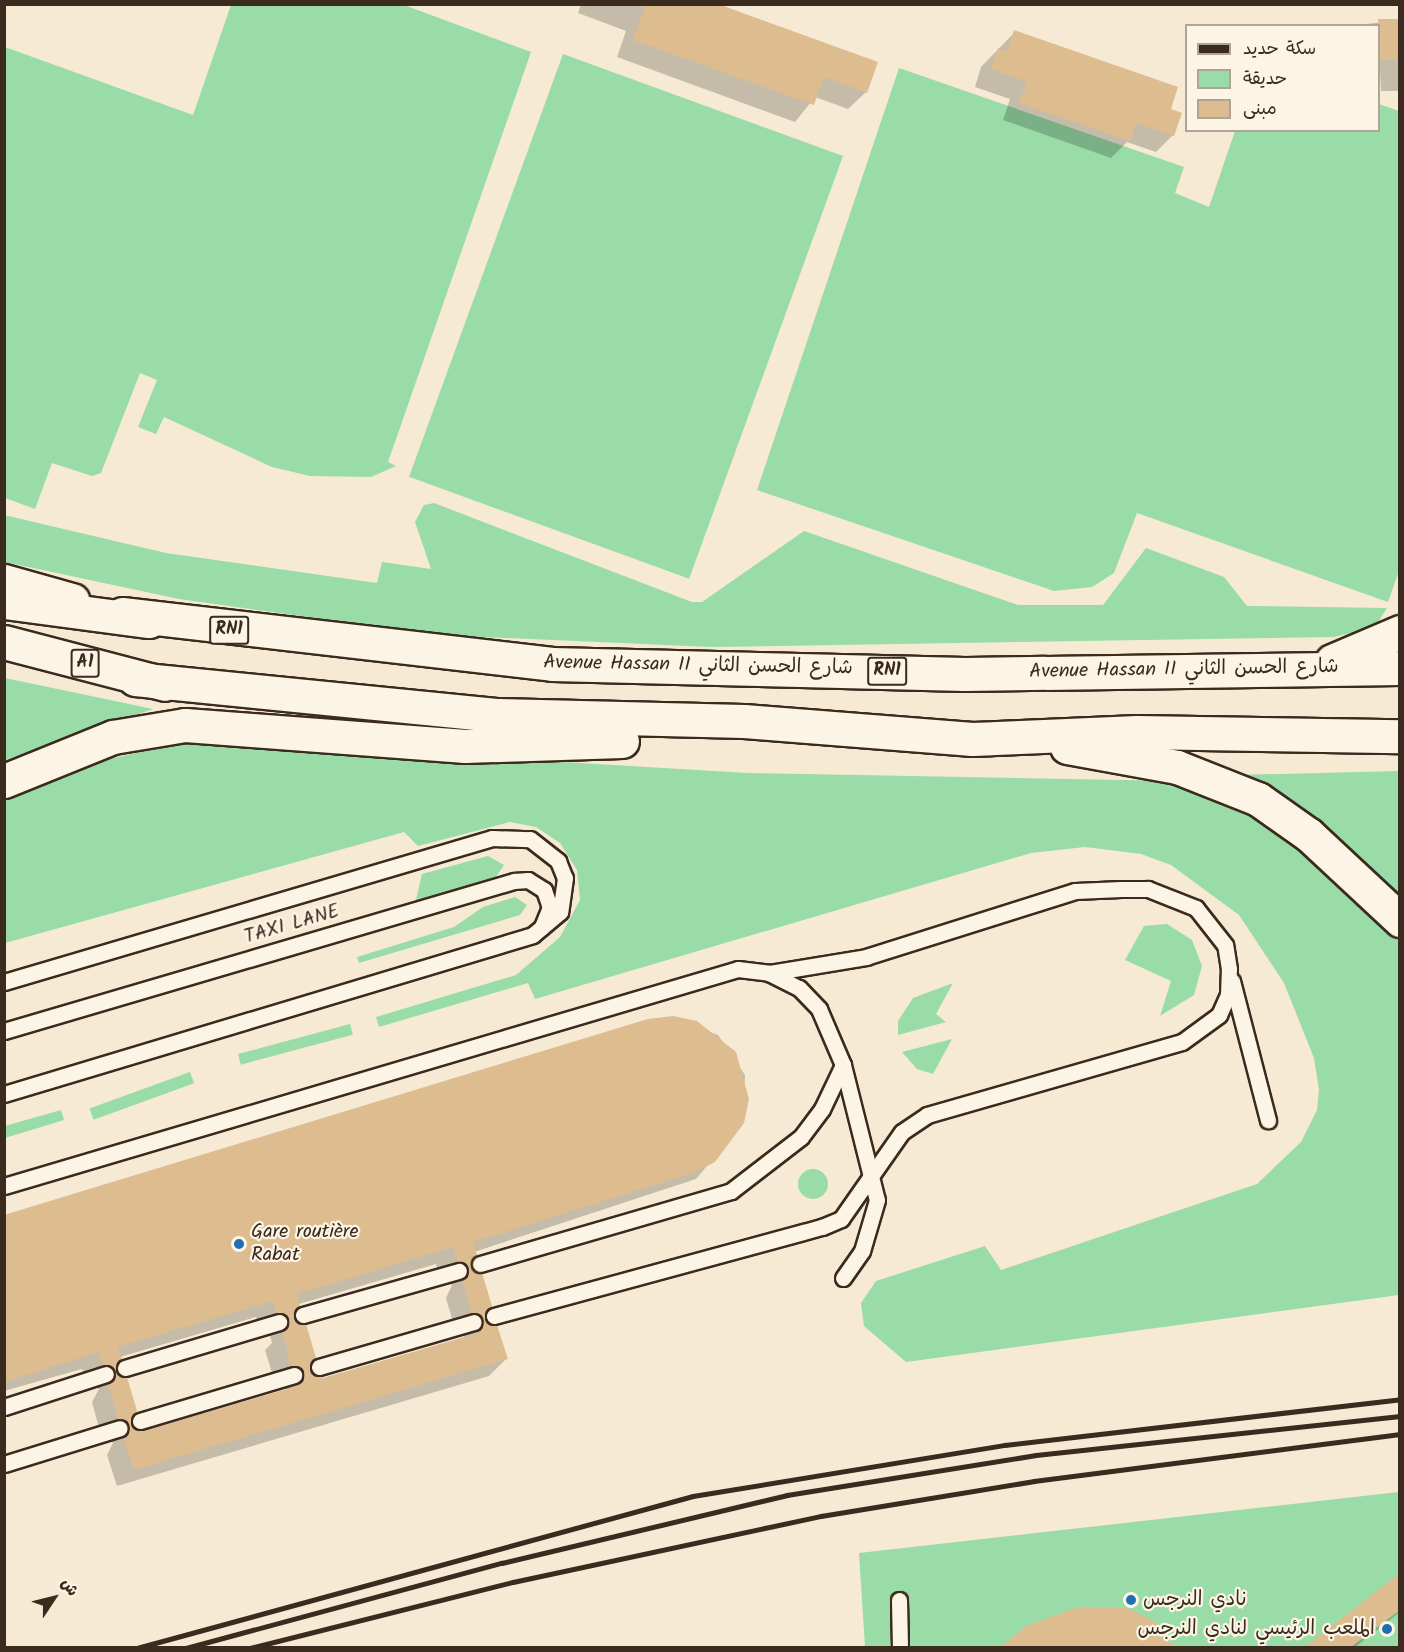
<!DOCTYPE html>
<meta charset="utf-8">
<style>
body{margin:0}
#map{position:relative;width:1404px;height:1652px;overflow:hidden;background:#f6ead4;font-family:Kalam,"Playpen Sans Arabic",sans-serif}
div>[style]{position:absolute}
.green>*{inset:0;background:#99dca7;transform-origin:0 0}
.round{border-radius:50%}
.shadow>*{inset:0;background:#0003}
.building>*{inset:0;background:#ddbc8f;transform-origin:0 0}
.roads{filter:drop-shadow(2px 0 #3b2a1e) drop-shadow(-2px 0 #3b2a1e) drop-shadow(0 2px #3b2a1e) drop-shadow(0 -2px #3b2a1e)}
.service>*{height:15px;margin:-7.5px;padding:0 7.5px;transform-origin:7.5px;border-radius:7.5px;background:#fcf5e5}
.trunk>*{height:33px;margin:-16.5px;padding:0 16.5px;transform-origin:16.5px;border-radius:16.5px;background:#fcf5e5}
.motorway>*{height:33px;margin:-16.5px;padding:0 16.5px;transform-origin:16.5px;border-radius:16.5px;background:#fcf5e5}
.rail>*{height:4.5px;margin:-2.25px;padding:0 2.25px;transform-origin:2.25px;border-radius:2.25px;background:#3b2a1e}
.dots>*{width:16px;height:16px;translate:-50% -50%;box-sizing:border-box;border:3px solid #fcf5e5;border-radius:50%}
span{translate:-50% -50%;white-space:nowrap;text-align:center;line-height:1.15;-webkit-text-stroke:4.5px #fcf5e5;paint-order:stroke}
.shield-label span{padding:2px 4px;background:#fcf5e5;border:2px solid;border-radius:4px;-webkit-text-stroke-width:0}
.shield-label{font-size:18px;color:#3b2a1e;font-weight:700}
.street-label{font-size:20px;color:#3b2a1e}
.poi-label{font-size:20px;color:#3b2a1e}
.left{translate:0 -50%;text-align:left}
.right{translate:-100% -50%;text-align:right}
.frame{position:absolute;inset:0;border:6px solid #3b2a1e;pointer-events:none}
.legend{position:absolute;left:1185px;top:24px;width:195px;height:108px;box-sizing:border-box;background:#fcf5e5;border:2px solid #afa495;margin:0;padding:8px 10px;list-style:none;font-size:18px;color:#3b2a1e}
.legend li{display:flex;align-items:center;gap:12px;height:30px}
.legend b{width:30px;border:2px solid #afa495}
.north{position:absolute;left:24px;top:1568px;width:60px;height:60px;-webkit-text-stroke:4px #fcf5e5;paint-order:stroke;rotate:55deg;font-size:16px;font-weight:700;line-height:24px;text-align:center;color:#3b2a1e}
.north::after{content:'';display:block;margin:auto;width:21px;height:27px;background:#3b2a1e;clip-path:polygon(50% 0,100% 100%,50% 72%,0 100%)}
</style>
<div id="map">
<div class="green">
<div style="clip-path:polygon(231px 5px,404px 5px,531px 52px,388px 462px,396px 466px,371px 477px,310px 476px,272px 467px,164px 417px,156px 434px,138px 427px,157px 380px,140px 373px,101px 473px,92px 476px,52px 463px,35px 509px,5px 498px,5px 47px,193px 115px)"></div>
<div style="left:563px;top:54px;width:298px;height:450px;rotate:20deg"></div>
<div style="clip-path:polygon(899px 68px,1184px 167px,1175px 193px,1209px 207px,1235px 131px,1378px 130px,1379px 104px,1399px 111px,1400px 568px,1388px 602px,1137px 513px,1114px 573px,1092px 587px,1054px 591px,757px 490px)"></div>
<div style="clip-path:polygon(434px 503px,692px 602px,702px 602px,804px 531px,1018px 605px,1103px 605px,1146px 548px,1224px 577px,1247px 606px,1387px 608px,1375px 627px,1334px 637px,710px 647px,437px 635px,179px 599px,5px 562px,4px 515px,166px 553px,377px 583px,382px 562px,431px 569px,415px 522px,424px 505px)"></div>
<div style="clip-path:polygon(5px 678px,153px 709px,5px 760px)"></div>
<div style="clip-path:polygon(194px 740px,747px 773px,1175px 781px,1236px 805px,1275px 825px,1399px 942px,1399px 1295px,906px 1362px,864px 1326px,861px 1303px,876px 1281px,985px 1246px,1001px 1270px,1257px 1184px,1301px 1142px,1317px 1110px,1319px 1090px,1314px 1058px,1284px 983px,1239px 915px,1171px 865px,1141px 854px,1085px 847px,1031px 853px,535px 999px,528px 983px,379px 1027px,376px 1017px,516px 975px,560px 937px,580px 900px,577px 870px,560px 843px,536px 827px,510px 822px,418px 846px,404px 832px,5px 943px,5px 799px,78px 766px)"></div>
<div style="clip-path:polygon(1399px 771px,1399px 901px,1235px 775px)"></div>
<div style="clip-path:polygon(488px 856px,504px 865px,495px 878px,415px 904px,422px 874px)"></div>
<div style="clip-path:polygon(515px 897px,527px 905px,520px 915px,359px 963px,357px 957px,454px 927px,483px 907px)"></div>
<div style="clip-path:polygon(1167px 924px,1192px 940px,1202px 966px,1194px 995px,1160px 1016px,1171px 981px,1125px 960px,1144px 926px)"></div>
<div style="clip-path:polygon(953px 983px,936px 1014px,946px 1022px,898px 1035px,898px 1021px,913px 998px)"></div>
<div style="left:350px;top:1024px;width:11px;height:116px;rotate:75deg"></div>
<div style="clip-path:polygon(952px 1039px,933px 1074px,917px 1069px,902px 1052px)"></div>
<div style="left:190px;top:1072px;width:12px;height:107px;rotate:70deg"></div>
<div style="clip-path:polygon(61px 1110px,64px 1120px,5px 1138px,5px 1126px)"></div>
<div class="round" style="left:798px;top:1169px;width:30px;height:30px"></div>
<div style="clip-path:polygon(1399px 1492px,1399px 1647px,865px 1647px,859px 1553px)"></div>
</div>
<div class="shadow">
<div style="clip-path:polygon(581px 4px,714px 4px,866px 92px,848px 109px,815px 97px,795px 122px,617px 57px,626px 31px,578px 13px)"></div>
<div style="clip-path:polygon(1400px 20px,1400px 91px,1381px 91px,1378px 26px,1350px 26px)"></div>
<div style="clip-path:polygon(1015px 32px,1169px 110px,1173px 135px,1156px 152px,1127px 142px,1111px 158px,1003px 120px,1010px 99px,975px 87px,981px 67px)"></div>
<div style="clip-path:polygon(evenodd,673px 1018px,718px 1035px,745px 1075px,743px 1123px,696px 1179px,474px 1252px,469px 1268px,483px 1320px,496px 1326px,506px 1359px,489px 1376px,117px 1486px,107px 1455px,113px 1443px,101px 1436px,92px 1402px,99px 1389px,86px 1382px,82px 1369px,4px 1391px,4px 1217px,673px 1018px,436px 1264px,440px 1279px,452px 1285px,446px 1298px,455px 1329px,466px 1338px,322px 1380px,308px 1371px,315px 1358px,292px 1319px,299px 1304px,436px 1264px,673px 1018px,256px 1317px,259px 1330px,269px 1332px,272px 1343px,265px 1350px,275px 1383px,287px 1390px,143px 1432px,129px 1424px,136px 1411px,126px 1378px,114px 1371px,120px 1357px,256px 1317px)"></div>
<div style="clip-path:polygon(1400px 1575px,1400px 1612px,1354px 1648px,1307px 1648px)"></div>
<div style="clip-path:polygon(1027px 1627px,1151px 1632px,1172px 1648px,1007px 1648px)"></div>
</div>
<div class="building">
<div style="clip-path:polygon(646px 4px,718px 4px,878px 62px,867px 93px,824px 77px,814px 105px,633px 40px)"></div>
<div style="left:1400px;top:19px;width:41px;height:22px;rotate:90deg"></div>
<div style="clip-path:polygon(1014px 30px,1178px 87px,1171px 109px,1182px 113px,1174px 136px,1136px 123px,1130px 141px,1019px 103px,1027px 82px,991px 69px,998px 48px,1007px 51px)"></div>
<div style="clip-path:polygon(evenodd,673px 1016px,697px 1021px,736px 1052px,749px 1099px,744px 1123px,715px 1162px,693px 1173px,473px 1242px,477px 1255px,471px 1267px,482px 1273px,492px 1306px,485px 1319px,497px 1325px,508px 1359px,134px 1470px,123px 1437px,129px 1426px,118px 1419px,108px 1384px,115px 1372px,103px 1365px,99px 1352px,4px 1382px,4px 1215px,648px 1019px,673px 1016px,453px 1247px,457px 1262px,468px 1268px,462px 1280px,472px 1313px,483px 1320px,478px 1333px,323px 1378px,312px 1374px,310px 1364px,316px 1358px,306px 1324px,294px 1317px,300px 1306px,297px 1294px,453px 1247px,673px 1016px,273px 1301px,276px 1313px,288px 1320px,282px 1331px,291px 1366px,303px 1373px,297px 1386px,143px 1431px,133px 1428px,131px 1418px,137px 1411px,127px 1377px,116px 1370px,122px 1359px,118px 1347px,273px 1301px)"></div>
<div style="clip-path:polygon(1400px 1573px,1400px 1610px,1351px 1647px,1305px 1647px)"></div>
<div style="clip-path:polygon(1075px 1608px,1127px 1608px,1158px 1623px,1153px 1632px,1178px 1647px,1000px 1647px,1026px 1626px)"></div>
</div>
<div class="roads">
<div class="service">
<div style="left:1232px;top:981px;width:144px;rotate:75.5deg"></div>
<div style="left:4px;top:982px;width:509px;rotate:-16.44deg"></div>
<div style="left:492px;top:838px;width:38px;rotate:2deg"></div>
<div style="left:530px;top:839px;width:36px;rotate:38deg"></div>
<div style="left:558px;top:861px;width:18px;rotate:68deg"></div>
<div style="left:565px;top:878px;width:34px;rotate:98deg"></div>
<div style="left:560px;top:912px;width:35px;rotate:140deg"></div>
<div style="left:533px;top:935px;width:552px;rotate:163.27deg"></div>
<div style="left:4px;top:1031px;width:532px;rotate:-16.39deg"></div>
<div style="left:514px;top:881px;width:14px;rotate:-4deg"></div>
<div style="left:528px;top:880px;width:19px;rotate:32deg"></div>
<div style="left:544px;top:890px;width:18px;rotate:71deg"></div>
<div style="left:550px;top:907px;width:22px;rotate:112deg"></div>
<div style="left:4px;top:1186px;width:765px;rotate:-16.47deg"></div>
<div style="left:738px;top:969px;width:31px;rotate:7deg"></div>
<div style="left:769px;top:973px;width:34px;rotate:27deg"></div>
<div style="left:799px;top:988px;width:29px;rotate:46deg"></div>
<div style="left:819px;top:1009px;width:61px;rotate:66.8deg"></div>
<div style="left:843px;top:1065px;width:139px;rotate:75.9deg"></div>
<div style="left:877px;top:1200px;width:53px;rotate:106.4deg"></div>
<div style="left:862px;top:1251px;width:33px;rotate:125deg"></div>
<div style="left:480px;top:1264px;width:261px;rotate:-16.2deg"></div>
<div style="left:731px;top:1191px;width:88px;rotate:-37.6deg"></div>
<div style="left:801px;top:1137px;width:35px;rotate:-53deg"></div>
<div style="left:822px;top:1109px;width:49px;rotate:-64.5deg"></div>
<div style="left:303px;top:1315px;width:162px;rotate:-15.8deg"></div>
<div style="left:494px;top:1316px;width:340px;rotate:-15.2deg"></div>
<div style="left:822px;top:1227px;width:21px;rotate:-23deg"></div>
<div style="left:841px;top:1219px;width:106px;rotate:-55deg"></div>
<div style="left:902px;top:1132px;width:30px;rotate:-34deg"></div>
<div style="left:927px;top:1115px;width:265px;rotate:-16deg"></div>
<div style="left:1182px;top:1042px;width:46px;rotate:-36.1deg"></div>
<div style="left:1219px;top:1015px;width:22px;rotate:-66deg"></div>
<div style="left:1228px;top:995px;width:26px;rotate:-88deg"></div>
<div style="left:1229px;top:969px;width:24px;rotate:-99deg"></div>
<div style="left:1225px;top:945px;width:47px;rotate:-128.1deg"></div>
<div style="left:1196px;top:908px;width:52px;rotate:-158.4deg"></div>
<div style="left:1148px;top:889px;width:27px;rotate:180deg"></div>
<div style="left:1121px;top:889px;width:46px;rotate:177.5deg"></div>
<div style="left:1075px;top:891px;width:219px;rotate:162.5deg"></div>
<div style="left:866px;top:957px;width:98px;rotate:170.6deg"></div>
<div style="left:319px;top:1367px;width:161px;rotate:-16.2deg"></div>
<div style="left:125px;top:1368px;width:161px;rotate:-16.6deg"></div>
<div style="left:4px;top:1407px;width:107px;rotate:-17.9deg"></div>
<div style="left:140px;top:1421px;width:161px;rotate:-16.6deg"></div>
<div style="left:4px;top:1464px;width:121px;rotate:-17.2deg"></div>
<div style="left:899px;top:1600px;width:48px;rotate:88.8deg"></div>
</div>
<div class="trunk">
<div style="left:4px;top:581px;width:71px;rotate:15.6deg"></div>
<div style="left:122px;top:614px;width:433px;rotate:6.6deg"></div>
<div style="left:552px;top:664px;width:413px;rotate:1.4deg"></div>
<div style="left:965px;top:674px;width:435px;rotate:-0.8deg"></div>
<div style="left:1332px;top:661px;width:74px;rotate:-23.1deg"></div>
<div style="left:135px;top:679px;width:365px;rotate:5.7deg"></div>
<div style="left:498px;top:715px;width:246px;rotate:1.4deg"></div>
<div style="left:744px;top:721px;width:229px;rotate:4.5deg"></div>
<div style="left:972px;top:739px;width:165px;rotate:-2.4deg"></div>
<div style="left:1137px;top:732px;width:263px;rotate:0.9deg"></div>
<div style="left:1067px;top:747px;width:112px;rotate:10.3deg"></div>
<div style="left:1177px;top:767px;width:87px;rotate:21.6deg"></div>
<div style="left:1258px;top:799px;width:62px;rotate:35.2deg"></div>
<div style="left:1309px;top:835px;width:125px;rotate:43deg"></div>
<div style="left:4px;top:781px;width:118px;rotate:-22deg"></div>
<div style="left:113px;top:737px;width:73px;rotate:-9.5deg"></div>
<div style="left:185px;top:725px;width:281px;rotate:4.3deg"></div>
<div style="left:465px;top:746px;width:157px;rotate:-1.8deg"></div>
</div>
<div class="motorway">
<div style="left:4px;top:602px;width:146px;rotate:7.5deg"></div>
<div style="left:4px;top:642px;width:166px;rotate:14.6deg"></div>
</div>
</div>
<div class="rail">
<div style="left:137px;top:1648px;width:576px;rotate:-15.29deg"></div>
<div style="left:693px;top:1496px;width:316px;rotate:-9.3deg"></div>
<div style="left:1005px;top:1445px;width:398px;rotate:-6.6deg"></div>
<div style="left:186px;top:1648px;width:327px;rotate:-15.1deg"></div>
<div style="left:502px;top:1563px;width:293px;rotate:-13.4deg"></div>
<div style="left:787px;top:1495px;width:252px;rotate:-9.1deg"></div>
<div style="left:1036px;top:1455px;width:366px;rotate:-6.1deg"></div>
<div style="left:250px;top:1648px;width:271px;rotate:-14.1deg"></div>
<div style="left:513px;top:1582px;width:315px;rotate:-12.1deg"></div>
<div style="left:821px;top:1516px;width:216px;rotate:-9.3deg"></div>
<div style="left:1034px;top:1481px;width:369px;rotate:-7.3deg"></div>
</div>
<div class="dots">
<div style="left:239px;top:1244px;background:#1f6fb2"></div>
<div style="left:1131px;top:1600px;background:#1f6fb2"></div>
<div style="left:1387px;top:1629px;background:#1f6fb2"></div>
</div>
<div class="shield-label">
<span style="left:229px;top:630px">RN1</span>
<span style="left:85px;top:663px">A1</span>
<span style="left:887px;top:671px">RN1</span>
</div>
<div class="street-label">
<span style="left:698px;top:666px;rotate:1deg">Avenue Hassan II شارع الحسن الثاني</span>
<span style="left:1184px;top:670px;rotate:-1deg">Avenue Hassan II شارع الحسن الثاني</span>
<span style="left:292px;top:925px;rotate:-16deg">TAXI LANE</span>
</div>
<div class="poi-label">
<span class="left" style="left:251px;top:1244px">Gare routière<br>Rabat</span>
<span class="left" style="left:1143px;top:1600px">نادي النرجس</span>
<span class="right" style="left:1375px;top:1629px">الملعب الرئيسي لنادي النرجس</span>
</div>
<div class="frame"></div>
<ul class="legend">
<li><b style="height:8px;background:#3b2a1e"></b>سكة حديد</li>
<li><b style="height:16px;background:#99dca7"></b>حديقة</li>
<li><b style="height:16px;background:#ddbc8f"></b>مبنى</li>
</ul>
<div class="north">ش</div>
</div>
